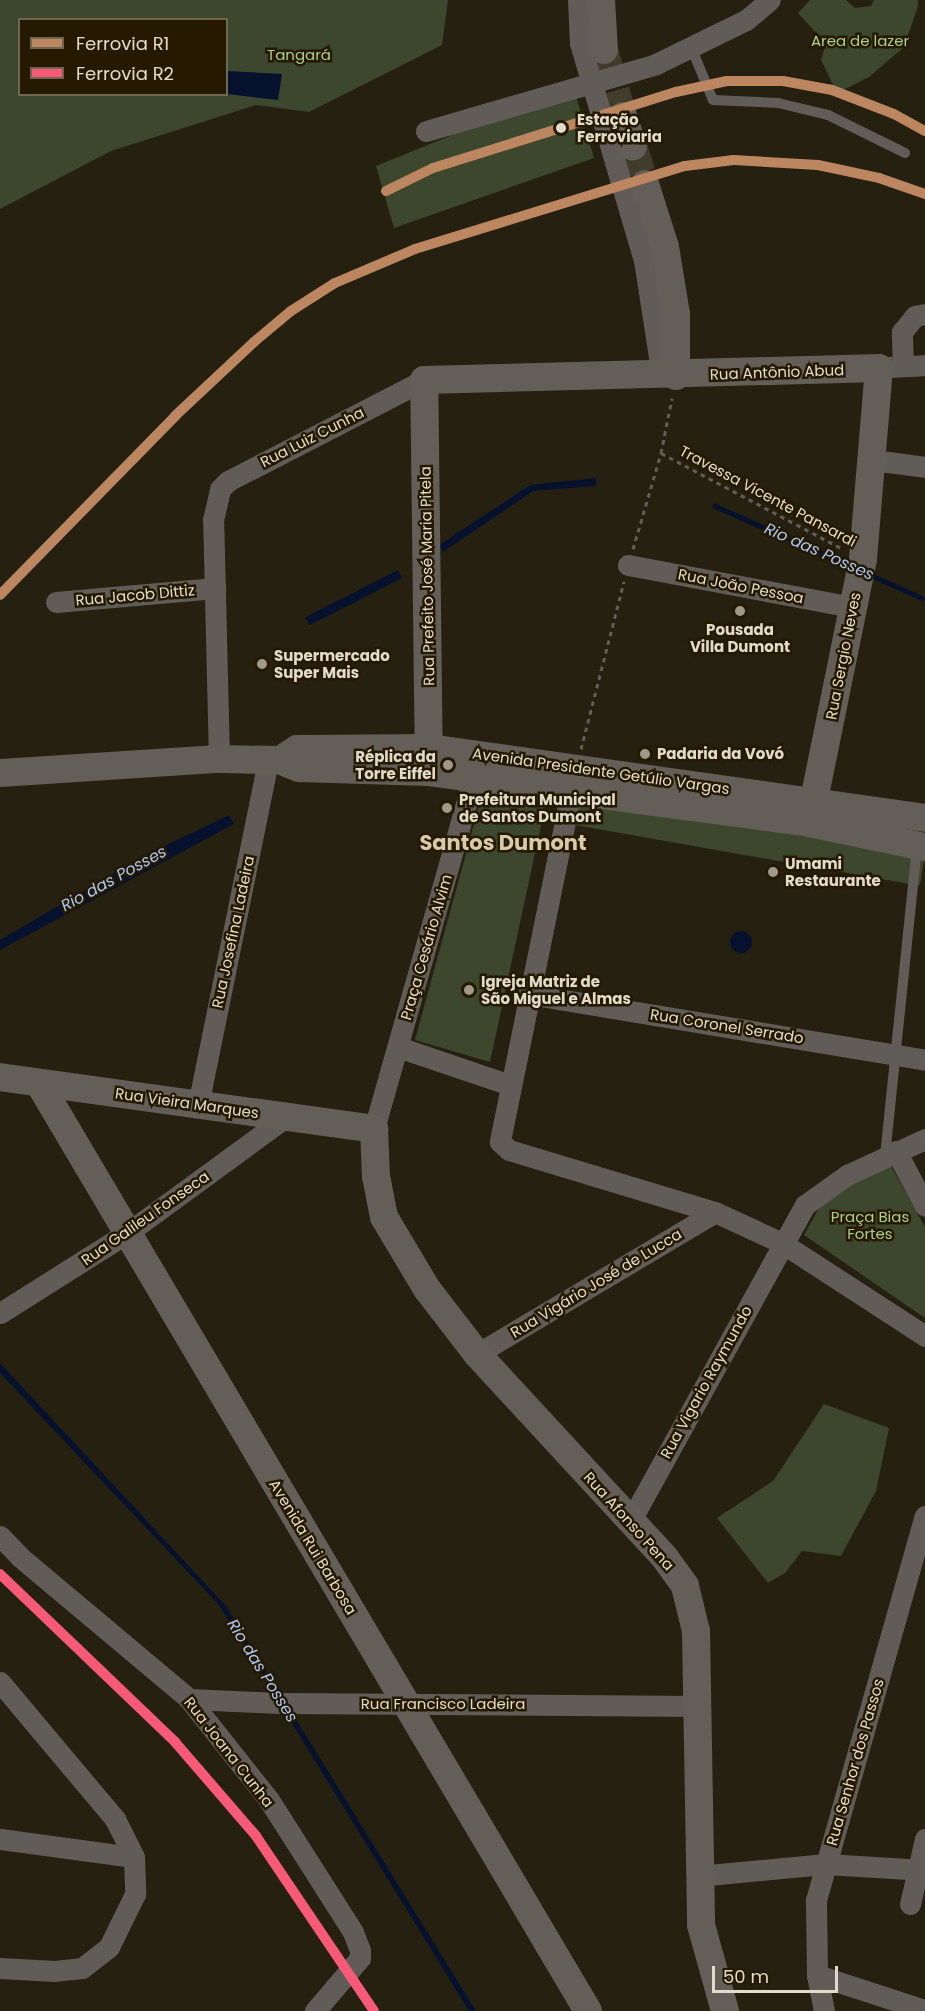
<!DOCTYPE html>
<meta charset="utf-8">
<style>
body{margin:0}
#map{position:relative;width:925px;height:2011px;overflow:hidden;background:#262010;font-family:Poppins,sans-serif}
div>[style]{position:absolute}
.green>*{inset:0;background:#3c472e;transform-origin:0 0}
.water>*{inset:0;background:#06122d;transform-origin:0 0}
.round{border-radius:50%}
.secondary-tunnel>*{height:28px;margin-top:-14px;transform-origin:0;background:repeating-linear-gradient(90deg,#423c2c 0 28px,transparent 0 42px)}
.path>*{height:3px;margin-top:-1.5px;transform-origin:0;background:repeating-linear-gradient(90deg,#625d56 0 4.5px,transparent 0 9px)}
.lane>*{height:10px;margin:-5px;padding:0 5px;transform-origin:5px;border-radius:5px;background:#615c57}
.street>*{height:21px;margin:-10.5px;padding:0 10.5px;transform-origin:10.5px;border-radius:10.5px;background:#615c57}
.secondary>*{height:28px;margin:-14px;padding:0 14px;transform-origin:14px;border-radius:14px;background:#635e57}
.rail-1>*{height:10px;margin:-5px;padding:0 5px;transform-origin:5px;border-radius:5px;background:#bb8660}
.rail-2>*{height:10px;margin:-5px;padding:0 5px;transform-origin:5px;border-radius:5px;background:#f75a77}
.dots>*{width:16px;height:16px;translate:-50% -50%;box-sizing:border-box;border:3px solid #251900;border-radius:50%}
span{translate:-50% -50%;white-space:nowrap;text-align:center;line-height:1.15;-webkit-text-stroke:5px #251900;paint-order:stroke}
.park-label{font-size:15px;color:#abd08f}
.stop-label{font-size:15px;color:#e2dacb;font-weight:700}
.left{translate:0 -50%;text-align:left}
.street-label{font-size:15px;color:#e2dacb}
.poi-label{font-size:15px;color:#e2dacb;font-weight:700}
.right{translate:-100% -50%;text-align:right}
.water-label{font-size:16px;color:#aac7f8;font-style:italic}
.district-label{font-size:21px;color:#d9caaa;font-weight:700}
.legend{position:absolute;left:18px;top:18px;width:210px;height:78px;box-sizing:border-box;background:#251900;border:2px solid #716651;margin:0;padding:8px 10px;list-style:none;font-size:18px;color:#e2dacb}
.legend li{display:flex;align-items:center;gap:12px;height:30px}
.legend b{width:30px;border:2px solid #716651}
.scale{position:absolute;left:712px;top:1966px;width:126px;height:27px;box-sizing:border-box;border:3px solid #e2dacb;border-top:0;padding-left:8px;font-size:18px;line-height:21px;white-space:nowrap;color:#e2dacb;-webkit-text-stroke:4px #251900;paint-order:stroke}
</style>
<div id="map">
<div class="green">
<div style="clip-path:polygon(evenodd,0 0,448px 0,442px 45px,309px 112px,256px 105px,111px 151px,0 209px,0 0,20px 20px,226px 20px,226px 94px,20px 94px,20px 20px)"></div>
<div style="clip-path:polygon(810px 0,846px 0,855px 8px,871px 6px,874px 0,918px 0,918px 6px,904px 47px,869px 77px,837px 93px,821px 60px,826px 44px,798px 13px)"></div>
<div style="clip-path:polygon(573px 86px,594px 158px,394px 228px,376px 166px)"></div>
<div style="clip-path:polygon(482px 795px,545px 807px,490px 1062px,415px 1040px)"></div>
<div style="left:577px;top:796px;width:353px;height:29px;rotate:10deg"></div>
<div style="clip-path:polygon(891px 1166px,925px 1227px,925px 1318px,804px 1235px,829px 1190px)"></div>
<div style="clip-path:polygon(824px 1404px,889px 1428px,876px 1491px,841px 1556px,802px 1551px,785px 1573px,768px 1583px,717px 1518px,773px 1481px)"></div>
</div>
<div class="water">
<div style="clip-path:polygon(227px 71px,282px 74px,278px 100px,227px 94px)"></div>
<div style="clip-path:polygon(596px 478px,596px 486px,533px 491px,443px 552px,439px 545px,530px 485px)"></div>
<div style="left:714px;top:503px;width:231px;height:5px;rotate:24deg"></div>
<div style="left:398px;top:570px;width:9px;height:104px;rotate:63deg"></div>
<div style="clip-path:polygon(229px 815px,234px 824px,0 950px,0 940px,140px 858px)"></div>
<div class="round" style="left:730px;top:931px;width:22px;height:22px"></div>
<div style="clip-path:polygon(0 1363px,226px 1606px,476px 2011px,469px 2011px,219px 1605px,0 1373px)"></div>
</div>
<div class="secondary-tunnel">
<div style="left:604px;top:50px;width:69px;rotate:73.9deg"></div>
<div style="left:633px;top:146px;width:40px;rotate:72deg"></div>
</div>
<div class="path">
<div style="left:661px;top:453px;width:206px;rotate:27.8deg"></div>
<div style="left:633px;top:549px;width:100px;rotate:-73.7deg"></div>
<div style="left:661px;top:453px;width:56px;rotate:-78.7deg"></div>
<div style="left:581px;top:749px;width:173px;rotate:-75.6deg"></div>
</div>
<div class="lane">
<div style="left:691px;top:47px;width:57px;rotate:67.5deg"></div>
<div style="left:713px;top:100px;width:65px;rotate:2.6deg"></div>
<div style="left:778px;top:103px;width:51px;rotate:13.5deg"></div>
<div style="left:828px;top:115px;width:86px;rotate:26.3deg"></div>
<div style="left:885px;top:1156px;width:312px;rotate:-84.1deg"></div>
</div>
<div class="street">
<div style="left:578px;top:0;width:43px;rotate:87.3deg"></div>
<div style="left:580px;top:43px;width:226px;rotate:73.6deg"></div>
<div style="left:644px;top:260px;width:117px;rotate:81.2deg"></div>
<div style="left:426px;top:131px;width:240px;rotate:-16.2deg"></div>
<div style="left:656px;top:64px;width:100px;rotate:-26.1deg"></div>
<div style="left:746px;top:20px;width:31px;rotate:-40deg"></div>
<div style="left:903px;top:366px;width:34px;rotate:-92deg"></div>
<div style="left:902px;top:332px;width:21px;rotate:-51deg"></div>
<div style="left:915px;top:316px;width:10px;rotate:-11deg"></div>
<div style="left:889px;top:367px;width:36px;rotate:-3deg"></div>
<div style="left:873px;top:460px;width:52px;rotate:7.7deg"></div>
<div style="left:628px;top:565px;width:229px;rotate:10.6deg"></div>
<div style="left:56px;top:602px;width:160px;rotate:-5deg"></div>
<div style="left:219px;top:759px;width:239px;rotate:-91.4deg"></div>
<div style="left:213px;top:520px;width:32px;rotate:-77deg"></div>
<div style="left:220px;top:489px;width:11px;rotate:-45deg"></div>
<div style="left:228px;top:481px;width:220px;rotate:-27.3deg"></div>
<div style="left:574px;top:777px;width:372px;rotate:101.5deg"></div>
<div style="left:500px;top:1142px;width:12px;rotate:42deg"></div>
<div style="left:509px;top:1150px;width:215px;rotate:16.8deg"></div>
<div style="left:715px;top:1212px;width:74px;rotate:24.8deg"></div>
<div style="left:782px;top:1243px;width:171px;rotate:33deg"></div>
<div style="left:528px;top:994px;width:402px;rotate:9.4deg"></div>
<div style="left:398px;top:1047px;width:118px;rotate:18.7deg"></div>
<div style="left:198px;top:1105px;width:352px;rotate:-78.5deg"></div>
<div style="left:374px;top:1129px;width:365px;rotate:-74.2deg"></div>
<div style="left:896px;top:1151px;width:62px;rotate:62.2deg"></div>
<div style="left:0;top:1313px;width:154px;rotate:-32.2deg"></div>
<div style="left:130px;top:1231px;width:193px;rotate:-36.2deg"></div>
<div style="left:477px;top:1354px;width:277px;rotate:-30.8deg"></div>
<div style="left:631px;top:1520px;width:360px;rotate:-61.1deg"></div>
<div style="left:805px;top:1205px;width:52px;rotate:-35.5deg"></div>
<div style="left:847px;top:1175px;width:86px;rotate:-24.8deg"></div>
<div style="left:0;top:1536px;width:29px;rotate:46deg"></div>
<div style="left:20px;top:1557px;width:221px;rotate:40deg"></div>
<div style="left:189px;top:1699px;width:129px;rotate:51.6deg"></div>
<div style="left:269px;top:1800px;width:156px;rotate:57.5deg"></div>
<div style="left:353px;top:1932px;width:19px;rotate:69deg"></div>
<div style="left:360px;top:1950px;width:8px;rotate:90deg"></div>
<div style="left:360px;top:1958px;width:70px;rotate:130.3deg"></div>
<div style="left:0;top:1682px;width:179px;rotate:50deg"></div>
<div style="left:115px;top:1819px;width:42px;rotate:63.4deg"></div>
<div style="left:134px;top:1857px;width:37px;rotate:88deg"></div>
<div style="left:135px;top:1894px;width:59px;rotate:116.1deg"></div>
<div style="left:109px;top:1947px;width:34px;rotate:142deg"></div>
<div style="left:82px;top:1968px;width:27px;rotate:174deg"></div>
<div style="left:55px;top:1971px;width:55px;rotate:-176.9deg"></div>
<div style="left:189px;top:1699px;width:90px;rotate:2.5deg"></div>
<div style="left:279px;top:1703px;width:418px;rotate:0.4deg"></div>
<div style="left:0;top:1839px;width:135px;rotate:7.7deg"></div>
<div style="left:698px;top:1876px;width:129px;rotate:-5.4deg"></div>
<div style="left:826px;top:1864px;width:99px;rotate:3.5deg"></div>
<div style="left:910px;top:1904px;width:67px;rotate:-77deg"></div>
<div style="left:817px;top:1975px;width:114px;rotate:18deg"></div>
<div style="left:824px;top:2011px;width:37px;rotate:-101deg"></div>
<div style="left:817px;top:1975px;width:75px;rotate:-90.8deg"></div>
<div style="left:816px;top:1900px;width:399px;rotate:-74.2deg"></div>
</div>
<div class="secondary">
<div style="left:601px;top:0;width:50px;rotate:86.6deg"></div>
<div style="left:623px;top:116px;width:32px;rotate:72deg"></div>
<div style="left:645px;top:184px;width:66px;rotate:72.4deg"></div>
<div style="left:665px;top:247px;width:68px;rotate:80.7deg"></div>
<div style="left:676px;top:314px;width:62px;rotate:90deg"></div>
<div style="left:286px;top:756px;width:13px;rotate:-32deg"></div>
<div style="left:297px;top:749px;width:132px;rotate:-0.4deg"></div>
<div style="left:429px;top:748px;width:501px;rotate:8.03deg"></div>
<div style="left:429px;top:772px;width:392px;rotate:-90.7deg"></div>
<div style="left:424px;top:380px;width:455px;rotate:-1.5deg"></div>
<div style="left:879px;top:368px;width:192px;rotate:94.8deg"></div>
<div style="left:863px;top:559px;width:246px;rotate:101.5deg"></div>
<div style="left:0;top:773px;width:219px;rotate:-3.7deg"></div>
<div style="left:219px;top:759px;width:60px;rotate:1deg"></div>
<div style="left:279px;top:760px;width:22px;rotate:22deg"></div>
<div style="left:299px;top:768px;width:130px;rotate:1.8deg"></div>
<div style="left:429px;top:772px;width:383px;rotate:7.6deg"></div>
<div style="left:809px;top:823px;width:118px;rotate:11.7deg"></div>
<div style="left:0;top:1077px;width:378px;rotate:7.9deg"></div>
<div style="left:374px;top:1129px;width:47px;rotate:87.6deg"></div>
<div style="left:376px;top:1176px;width:42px;rotate:79deg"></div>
<div style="left:384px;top:1217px;width:84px;rotate:59.2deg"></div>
<div style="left:427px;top:1289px;width:82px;rotate:52.4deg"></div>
<div style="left:477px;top:1354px;width:277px;rotate:47.3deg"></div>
<div style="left:665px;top:1558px;width:34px;rotate:54deg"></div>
<div style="left:685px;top:1586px;width:46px;rotate:76.3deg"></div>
<div style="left:696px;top:1631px;width:294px;rotate:89deg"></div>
<div style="left:701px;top:1925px;width:89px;rotate:74.4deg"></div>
<div style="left:39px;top:1083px;width:1078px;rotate:59.39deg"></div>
</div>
<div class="rail-1">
<div style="left:386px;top:191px;width:52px;rotate:-26.1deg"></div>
<div style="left:433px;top:168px;width:255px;rotate:-17.4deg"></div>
<div style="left:676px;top:92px;width:52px;rotate:-12.2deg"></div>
<div style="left:727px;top:81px;width:56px"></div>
<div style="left:783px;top:81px;width:50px;rotate:10.4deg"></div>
<div style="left:832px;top:90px;width:66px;rotate:21.2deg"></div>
<div style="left:894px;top:114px;width:35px;rotate:29deg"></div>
<div style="left:0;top:595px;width:250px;rotate:-45.6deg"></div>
<div style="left:175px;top:416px;width:108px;rotate:-43.1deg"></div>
<div style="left:254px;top:342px;width:48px;rotate:-40deg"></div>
<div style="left:291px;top:311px;width:52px;rotate:-32.5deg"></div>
<div style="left:335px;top:283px;width:87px;rotate:-23deg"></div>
<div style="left:415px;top:249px;width:282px;rotate:-17.1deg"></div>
<div style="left:685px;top:166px;width:49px;rotate:-7deg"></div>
<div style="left:734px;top:160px;width:84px;rotate:3.4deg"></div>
<div style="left:818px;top:165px;width:62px;rotate:12deg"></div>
<div style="left:879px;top:178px;width:49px;rotate:19.2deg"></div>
</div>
<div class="rail-2">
<div style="left:0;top:1574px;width:243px;rotate:43.8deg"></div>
<div style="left:175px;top:1742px;width:124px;rotate:49.2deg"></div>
<div style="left:256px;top:1836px;width:211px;rotate:56deg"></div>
</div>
<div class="dots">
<div style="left:561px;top:128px;background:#e2dacb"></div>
<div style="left:740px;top:611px;background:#a0998a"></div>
<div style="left:262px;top:664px;background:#a0998a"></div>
<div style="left:645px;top:754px;background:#a0998a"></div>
<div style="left:448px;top:765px;background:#a0998a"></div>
<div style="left:447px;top:808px;background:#a0998a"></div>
<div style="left:773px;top:872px;background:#a0998a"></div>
<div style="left:469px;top:990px;background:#a0998a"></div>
</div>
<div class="park-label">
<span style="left:860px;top:41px">Area de lazer</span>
<span style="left:299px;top:55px">Tangará</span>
<span style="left:870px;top:1225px">Praça Bias<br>Fortes</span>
</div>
<div class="stop-label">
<span class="left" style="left:577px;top:128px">Estação<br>Ferroviaria</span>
</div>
<div class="street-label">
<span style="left:777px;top:372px;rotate:-2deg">Rua Antônio Abud</span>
<span style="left:312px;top:437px;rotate:-27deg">Rua Luiz Cunha</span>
<span style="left:768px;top:496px;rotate:28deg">Travessa Vicente Pansardi</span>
<span style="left:427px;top:576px;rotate:-91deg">Rua Prefeito José Maria Pitela</span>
<span style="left:741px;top:586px;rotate:11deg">Rua João Pessoa</span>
<span style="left:135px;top:595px;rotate:-5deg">Rua Jacob Dittiz</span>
<span style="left:843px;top:656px;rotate:-79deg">Rua Sergio Neves</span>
<span style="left:601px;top:771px;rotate:8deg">Avenida Presidente Getúlio Vargas</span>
<span style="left:233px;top:932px;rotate:-78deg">Rua Josefina Ladeira</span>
<span style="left:426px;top:947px;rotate:-74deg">Praça Cesário Alvim</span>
<span style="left:727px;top:1026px;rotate:9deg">Rua Coronel Serrado</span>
<span style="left:187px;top:1103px;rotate:8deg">Rua Vieira Marques</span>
<span style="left:145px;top:1218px;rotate:-35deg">Rua Galileu Fonseca</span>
<span style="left:596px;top:1283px;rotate:-31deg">Rua Vigário José de Lucca</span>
<span style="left:706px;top:1382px;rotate:-61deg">Rua Vigario Raymundo</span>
<span style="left:629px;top:1521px;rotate:48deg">Rua Afonso Pena</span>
<span style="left:313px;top:1547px;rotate:59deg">Avenida Rui Barbosa</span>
<span style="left:443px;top:1704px">Rua Francisco Ladeira</span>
<span style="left:229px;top:1752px;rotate:52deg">Rua Joana Cunha</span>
<span style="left:855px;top:1762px;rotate:-74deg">Rua Senhor dos Passos</span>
</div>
<div class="poi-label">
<span style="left:740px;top:638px">Pousada<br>Villa Dumont</span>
<span class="left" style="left:274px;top:664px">Supermercado<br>Super Mais</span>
<span class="left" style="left:657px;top:754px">Padaria da Vovó</span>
<span class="right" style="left:436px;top:765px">Réplica da<br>Torre Eiffel</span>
<span class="left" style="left:459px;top:808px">Prefeitura Municipal<br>de Santos Dumont</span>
<span class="left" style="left:785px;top:872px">Umami<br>Restaurante</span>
<span class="left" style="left:481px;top:990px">Igreja Matriz de<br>São Miguel e Almas</span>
</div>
<div class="water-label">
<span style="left:819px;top:552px;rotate:24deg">Rio das Posses</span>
<span style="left:114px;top:879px;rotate:-29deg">Rio das Posses</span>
<span style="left:262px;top:1671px;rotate:58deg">Rio das Posses</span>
</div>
<div class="district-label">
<span style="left:503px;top:843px">Santos Dumont</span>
</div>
<ul class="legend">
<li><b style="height:8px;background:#bb8660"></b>Ferrovia R1</li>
<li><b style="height:8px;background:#f75a77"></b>Ferrovia R2</li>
</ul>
<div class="scale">50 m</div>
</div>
